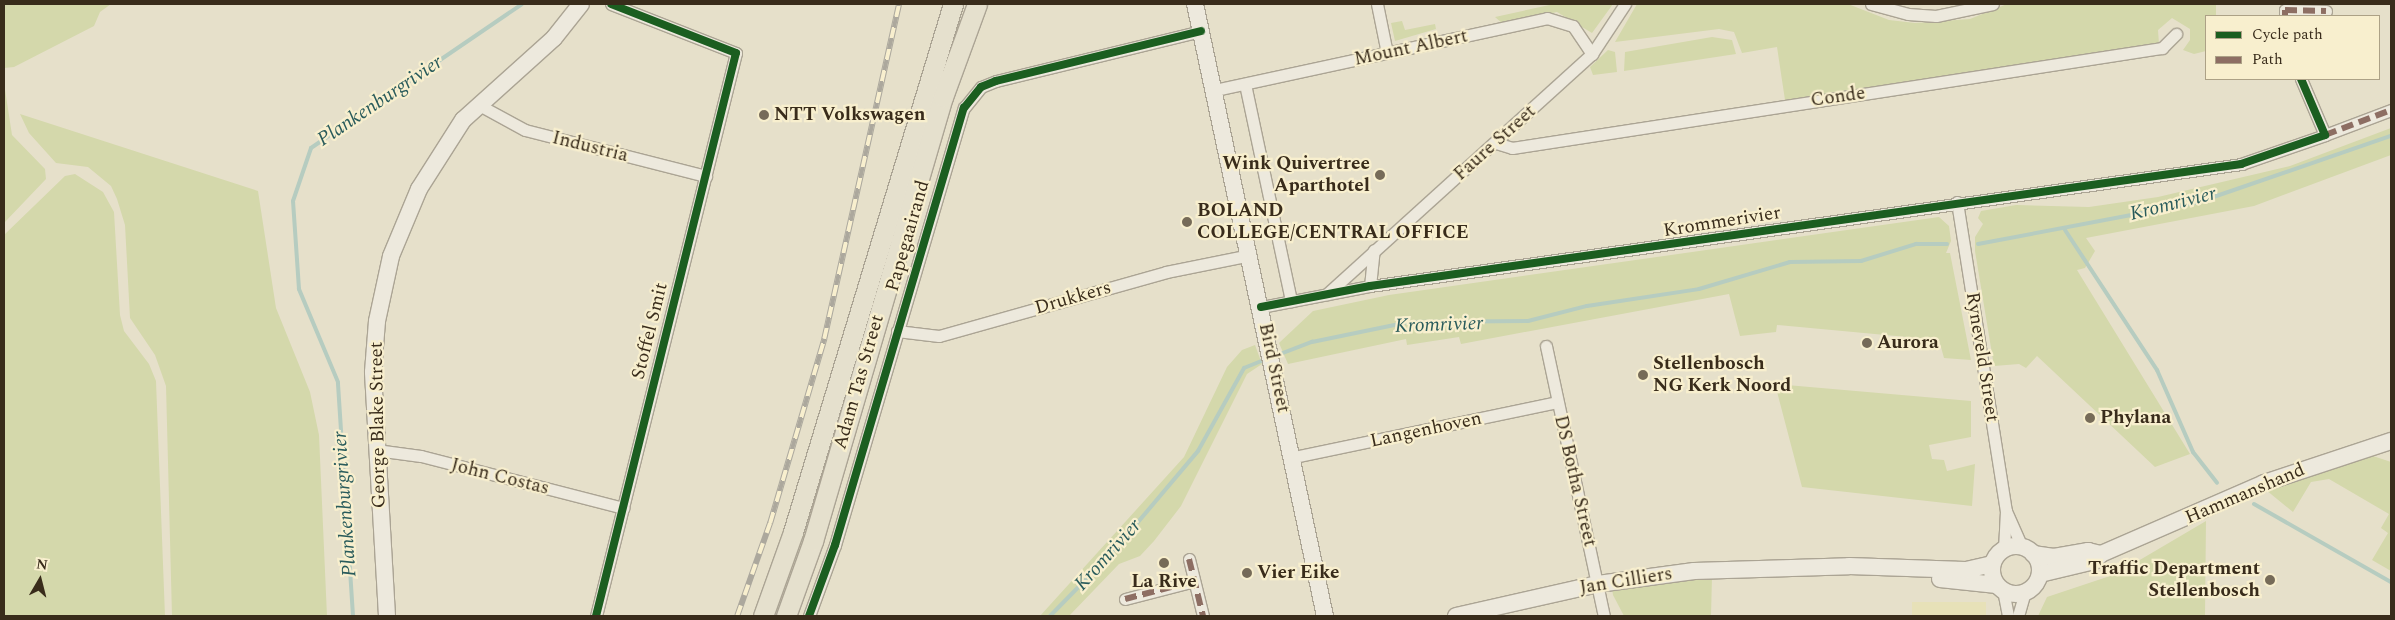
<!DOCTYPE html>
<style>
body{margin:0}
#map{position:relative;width:2395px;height:620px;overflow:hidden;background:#e6e0ca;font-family:Spectral,serif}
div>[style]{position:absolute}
.farmland>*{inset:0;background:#e7e1b8;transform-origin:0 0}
.green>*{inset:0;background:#d4d8ab}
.stream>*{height:4px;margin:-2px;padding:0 2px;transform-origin:2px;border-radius:2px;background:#b6ccc0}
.roads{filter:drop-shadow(1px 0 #aba494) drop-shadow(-1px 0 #aba494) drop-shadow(0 1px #aba494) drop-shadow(0 -1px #aba494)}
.street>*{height:11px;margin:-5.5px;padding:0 5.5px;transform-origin:5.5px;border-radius:5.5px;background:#ede9dd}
.secondary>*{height:16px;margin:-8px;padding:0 8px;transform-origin:8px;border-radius:8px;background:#ede9dd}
.secondary>.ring{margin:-8px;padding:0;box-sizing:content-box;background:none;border:16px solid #ede9dd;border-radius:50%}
.primary>*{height:19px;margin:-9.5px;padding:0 9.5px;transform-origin:9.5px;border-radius:9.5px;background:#e5e0cd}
.rail>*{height:5.5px;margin-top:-2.75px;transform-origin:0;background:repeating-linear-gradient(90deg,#f8efce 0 11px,#aca89d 0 22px);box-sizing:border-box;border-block:1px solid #aca89d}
.quiet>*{height:6px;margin-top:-3px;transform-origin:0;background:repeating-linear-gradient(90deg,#8d6e63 0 12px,transparent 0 18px)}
.cycleway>*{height:8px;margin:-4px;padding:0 4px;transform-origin:4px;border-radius:4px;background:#1b5e20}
.dots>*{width:14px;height:14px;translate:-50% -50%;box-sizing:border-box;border:2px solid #f8efce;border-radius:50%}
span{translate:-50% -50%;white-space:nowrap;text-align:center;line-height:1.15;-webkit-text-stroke:4.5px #f8efce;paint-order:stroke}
.street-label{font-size:19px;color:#392c1b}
.poi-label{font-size:19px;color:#392c1b;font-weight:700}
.left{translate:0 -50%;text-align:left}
.right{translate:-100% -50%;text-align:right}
.water-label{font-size:20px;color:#295b5b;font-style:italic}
.frame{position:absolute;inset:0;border:5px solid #392c1b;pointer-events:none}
.legend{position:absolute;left:2205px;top:15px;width:175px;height:65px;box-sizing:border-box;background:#f8efce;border:1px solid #aca186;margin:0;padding:6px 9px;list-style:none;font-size:15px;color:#392c1b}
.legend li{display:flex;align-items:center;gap:10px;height:25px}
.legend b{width:25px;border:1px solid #aca186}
.north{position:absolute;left:15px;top:555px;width:50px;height:50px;-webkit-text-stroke:4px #f8efce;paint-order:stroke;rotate:8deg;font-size:14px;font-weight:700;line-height:20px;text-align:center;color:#392c1b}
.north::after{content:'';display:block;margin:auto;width:18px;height:22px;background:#392c1b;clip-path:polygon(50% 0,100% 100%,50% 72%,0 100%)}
</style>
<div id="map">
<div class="farmland">
<div style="left:1986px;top:602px;width:14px;height:74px;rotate:90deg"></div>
</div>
<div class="green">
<div style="clip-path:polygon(4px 4px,111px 4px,100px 12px,94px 26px,14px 67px,4px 68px)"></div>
<div style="clip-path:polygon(1554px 4px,1613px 4px,1592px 33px,1557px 12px,1502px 23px,1495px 17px)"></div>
<div style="clip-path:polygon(1637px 4px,1848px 4px,1889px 20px,1915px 23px,1970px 19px,2007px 4px,2216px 4px,2216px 16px,2206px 16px,2206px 51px,2194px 54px,2183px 50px,2190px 40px,2190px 29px,2172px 18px,2158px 30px,2159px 44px,1785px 100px,1777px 47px,1742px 53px,1734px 32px,1719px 29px,1615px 42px)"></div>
<div style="clip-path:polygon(1402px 21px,1405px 30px,1435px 24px,1436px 29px,1395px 41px,1391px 23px)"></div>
<div style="clip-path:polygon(1712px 37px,1732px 40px,1736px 54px,1624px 71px,1625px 52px)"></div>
<div style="clip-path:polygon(1608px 50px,1615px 52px,1617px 72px,1593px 75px,1590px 67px)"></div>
<div style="clip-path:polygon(4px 83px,12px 135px,45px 169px,46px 179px,4px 223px)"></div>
<div style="clip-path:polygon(20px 114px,258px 191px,276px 308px,310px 392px,319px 435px,327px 616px,172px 616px,166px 386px,155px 355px,130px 318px,125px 225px,117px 199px,111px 186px,88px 167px,56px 163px,29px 133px)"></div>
<div style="clip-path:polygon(2391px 128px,2391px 155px,2254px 206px,2086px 238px,2095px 251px,2085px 268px,2077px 270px,2190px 454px,2155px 467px,2037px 356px,2026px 368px,2019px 364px,1994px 366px,1975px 251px,1975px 237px,1983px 224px,1978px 218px,1981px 211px,2016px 205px,2089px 207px,2158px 197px,2290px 166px)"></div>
<div style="clip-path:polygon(75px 174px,103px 192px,114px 212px,120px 315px,124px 331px,149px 364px,156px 381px,165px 616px,4px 616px,4px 235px,65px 176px)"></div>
<div style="clip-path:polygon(1939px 217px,1949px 226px,1951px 241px,1946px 253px,1950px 253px,1971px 360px,1944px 358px,1939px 340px,1777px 325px,1776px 332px,1740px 336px,1729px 294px,1461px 344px,1459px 337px,1407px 345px,1406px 339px,1288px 364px,1279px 343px,1313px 311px,1389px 295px)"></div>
<div style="clip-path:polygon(1255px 345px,1262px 364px,1247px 374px,1181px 506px,1154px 541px,1140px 556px,1119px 564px,1069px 616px,1040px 616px,1184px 457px,1227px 367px,1242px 350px)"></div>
<div style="clip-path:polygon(1775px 384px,1971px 401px,1971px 437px,1929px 445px,1932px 459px,1944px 460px,1947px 471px,1975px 464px,1972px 506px,1802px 487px)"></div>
<div style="clip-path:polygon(2370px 455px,2391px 462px,2391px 571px,2372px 560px,2388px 533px,2381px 528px,2389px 514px,2329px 479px,2311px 482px,2293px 512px,2266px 490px)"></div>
<div style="clip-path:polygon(2206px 521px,2205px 616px,2038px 616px,2047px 597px,2116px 574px)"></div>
<div style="clip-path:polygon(1712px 577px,1711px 616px,1624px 616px,1613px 595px,1612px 589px)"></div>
</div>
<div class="stream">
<div style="left:2065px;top:230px;width:168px;rotate:56.7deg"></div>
<div style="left:2157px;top:370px;width:90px;rotate:66.3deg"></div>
<div style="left:2193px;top:452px;width:39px;rotate:52deg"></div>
<div style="left:1978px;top:244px;width:222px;rotate:-10.7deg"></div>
<div style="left:2196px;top:203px;width:206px;rotate:-19deg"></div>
<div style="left:1275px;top:356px;width:40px;rotate:-21deg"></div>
<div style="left:1312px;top:342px;width:99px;rotate:-11.7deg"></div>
<div style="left:1409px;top:322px;width:119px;rotate:-0.5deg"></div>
<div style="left:1528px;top:321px;width:61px;rotate:-14.3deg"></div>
<div style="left:1587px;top:306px;width:113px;rotate:-8.6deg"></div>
<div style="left:1699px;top:289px;width:95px;rotate:-16.5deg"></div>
<div style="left:1790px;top:262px;width:71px;rotate:-0.8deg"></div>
<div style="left:1861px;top:261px;width:58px;rotate:-17.2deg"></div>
<div style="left:1916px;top:244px;width:31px"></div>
<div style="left:2254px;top:504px;width:158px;rotate:29.7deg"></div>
<div style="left:353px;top:616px;width:234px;rotate:-93.7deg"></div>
<div style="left:338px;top:382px;width:101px;rotate:-112.8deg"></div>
<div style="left:299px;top:289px;width:88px;rotate:-93.9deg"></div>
<div style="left:293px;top:201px;width:56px;rotate:-71.2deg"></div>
<div style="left:311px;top:148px;width:255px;rotate:-34.3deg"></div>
<div style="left:1050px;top:616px;width:87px;rotate:-45.5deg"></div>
<div style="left:1111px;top:554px;width:135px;rotate:-49.8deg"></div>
<div style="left:1198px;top:451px;width:95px;rotate:-61deg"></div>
<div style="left:1244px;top:368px;width:24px;rotate:-22deg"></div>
</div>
<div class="roads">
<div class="street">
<div style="left:1377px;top:4px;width:50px;rotate:78.5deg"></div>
<div style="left:1871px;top:4px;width:38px;rotate:15deg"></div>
<div style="left:1908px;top:14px;width:28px;rotate:4deg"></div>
<div style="left:1936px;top:16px;width:58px;rotate:-11.9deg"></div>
<div style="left:2285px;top:16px;width:6px;rotate:-90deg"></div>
<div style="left:2285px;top:10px;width:41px;rotate:1.4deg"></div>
<div style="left:1245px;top:84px;width:222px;rotate:78deg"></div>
<div style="left:1215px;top:90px;width:340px;rotate:-12.2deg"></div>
<div style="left:1547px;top:18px;width:27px;rotate:17deg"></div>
<div style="left:1573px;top:26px;width:34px;rotate:56deg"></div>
<div style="left:479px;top:105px;width:52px;rotate:28.5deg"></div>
<div style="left:525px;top:130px;width:187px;rotate:14.3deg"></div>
<div style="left:2325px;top:135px;width:71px;rotate:-20.7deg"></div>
<div style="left:1496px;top:143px;width:17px;rotate:17deg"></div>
<div style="left:1512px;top:148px;width:658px;rotate:-8.75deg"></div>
<div style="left:2162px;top:48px;width:20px;rotate:-45deg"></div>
<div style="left:1957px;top:202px;width:313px;rotate:81deg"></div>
<div style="left:2006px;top:511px;width:39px;rotate:66deg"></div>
<div style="left:1370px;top:286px;width:36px;rotate:-84deg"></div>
<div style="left:1327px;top:294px;width:358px;rotate:-42.2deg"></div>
<div style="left:1592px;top:54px;width:60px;rotate:-56.6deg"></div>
<div style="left:1261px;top:307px;width:111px;rotate:-10.9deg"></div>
<div style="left:1370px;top:286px;width:880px;rotate:-7.97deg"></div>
<div style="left:2241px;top:164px;width:89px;rotate:-19deg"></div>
<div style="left:2325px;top:135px;width:61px;rotate:-113.2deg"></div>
<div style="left:897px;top:331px;width:42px;rotate:6.8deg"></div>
<div style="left:939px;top:336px;width:236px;rotate:-15.7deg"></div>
<div style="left:1166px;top:272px;width:86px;rotate:-11.4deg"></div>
<div style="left:1546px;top:346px;width:276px;rotate:77.9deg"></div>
<div style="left:376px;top:450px;width:45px;rotate:7.6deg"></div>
<div style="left:421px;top:456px;width:209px;rotate:14.4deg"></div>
<div style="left:1294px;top:457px;width:269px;rotate:-11.8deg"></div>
<div style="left:2004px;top:549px;width:38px;rotate:-87deg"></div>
<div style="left:1189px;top:559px;width:59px;rotate:76.2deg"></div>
<div style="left:2003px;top:590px;width:26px;rotate:79deg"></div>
<div style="left:1125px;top:599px;width:71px;rotate:-14.6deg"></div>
<div style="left:596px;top:616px;width:580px;rotate:-76.04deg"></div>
<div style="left:736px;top:53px;width:134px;rotate:-158.6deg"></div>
<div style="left:809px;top:616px;width:76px;rotate:-69.9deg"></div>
<div style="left:835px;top:545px;width:456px;rotate:-73.6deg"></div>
<div style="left:964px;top:108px;width:27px;rotate:-51deg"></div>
<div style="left:981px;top:87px;width:16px;rotate:-22deg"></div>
<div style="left:996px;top:81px;width:211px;rotate:-13.7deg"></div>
<div style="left:2018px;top:616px;width:25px;rotate:-74deg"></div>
</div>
<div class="secondary">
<div style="left:1195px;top:4px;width:626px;rotate:78.01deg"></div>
<div class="ring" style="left:1992px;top:546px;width:32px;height:32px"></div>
<div style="left:2033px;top:554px;width:21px;rotate:8deg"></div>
<div style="left:2054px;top:557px;width:35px;rotate:-10deg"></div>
<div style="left:2088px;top:551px;width:13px;rotate:13deg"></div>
<div style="left:2040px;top:574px;width:56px;rotate:-13.5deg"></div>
<div style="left:2094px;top:561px;width:10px;rotate:-45deg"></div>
<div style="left:2101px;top:554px;width:178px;rotate:-23.5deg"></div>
<div style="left:2264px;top:483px;width:134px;rotate:-18.3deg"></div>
<div style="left:1940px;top:579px;width:57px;rotate:6deg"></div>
<div style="left:387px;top:616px;width:244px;rotate:-93.3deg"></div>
<div style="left:373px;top:372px;width:51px;rotate:-85.5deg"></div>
<div style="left:377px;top:321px;width:66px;rotate:-77.8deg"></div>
<div style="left:391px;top:256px;width:73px;rotate:-67.3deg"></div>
<div style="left:419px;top:189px;width:82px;rotate:-57.5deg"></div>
<div style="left:463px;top:120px;width:122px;rotate:-42deg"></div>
<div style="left:554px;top:38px;width:43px;rotate:-51.5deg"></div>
<div style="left:1456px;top:616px;width:146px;rotate:-12.7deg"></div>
<div style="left:1598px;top:584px;width:97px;rotate:-7.7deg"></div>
<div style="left:1694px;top:571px;width:155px;rotate:-1.8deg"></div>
<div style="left:1849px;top:566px;width:117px;rotate:2deg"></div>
<div style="left:1966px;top:570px;width:27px;rotate:-13deg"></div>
</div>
<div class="primary">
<div style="left:763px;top:616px;width:89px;rotate:-70.3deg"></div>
<div style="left:793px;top:532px;width:552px;rotate:-73.14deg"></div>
<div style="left:786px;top:616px;width:80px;rotate:-70.2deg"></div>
<div style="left:813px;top:541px;width:463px;rotate:-73.7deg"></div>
<div style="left:943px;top:97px;width:99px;rotate:-69.9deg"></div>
</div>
</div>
<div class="rail">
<div style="left:737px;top:616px;width:99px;rotate:-70.5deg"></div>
<div style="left:770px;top:523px;width:192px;rotate:-73.6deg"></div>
<div style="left:824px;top:339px;width:343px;rotate:-77.4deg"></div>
</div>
<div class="quiet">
<div style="left:2285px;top:16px;width:6px;rotate:-90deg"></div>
<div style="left:2285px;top:10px;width:41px;rotate:1.4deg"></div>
<div style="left:2325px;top:135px;width:71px;rotate:-20.7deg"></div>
<div style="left:1189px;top:559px;width:59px;rotate:76.2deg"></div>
<div style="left:1125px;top:599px;width:71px;rotate:-14.6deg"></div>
</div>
<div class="cycleway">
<div style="left:1261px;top:307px;width:111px;rotate:-10.9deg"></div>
<div style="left:1370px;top:286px;width:880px;rotate:-7.97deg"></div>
<div style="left:2241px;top:164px;width:89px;rotate:-19deg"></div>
<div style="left:2325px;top:135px;width:61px;rotate:-113.2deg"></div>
<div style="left:596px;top:616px;width:580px;rotate:-76.04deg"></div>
<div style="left:736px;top:53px;width:134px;rotate:-158.6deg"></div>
<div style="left:809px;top:616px;width:76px;rotate:-69.9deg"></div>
<div style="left:835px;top:545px;width:456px;rotate:-73.6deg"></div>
<div style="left:964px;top:108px;width:27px;rotate:-51deg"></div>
<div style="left:981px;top:87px;width:16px;rotate:-22deg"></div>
<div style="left:996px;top:81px;width:211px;rotate:-13.7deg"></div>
</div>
<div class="dots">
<div style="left:764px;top:115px;background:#766b58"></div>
<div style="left:1380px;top:175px;background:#766b58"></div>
<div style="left:1187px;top:222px;background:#766b58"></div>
<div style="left:1867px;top:343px;background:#766b58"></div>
<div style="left:1643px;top:375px;background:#766b58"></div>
<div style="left:2090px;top:418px;background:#766b58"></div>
<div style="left:1164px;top:563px;background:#766b58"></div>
<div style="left:1247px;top:573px;background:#766b58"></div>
<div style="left:2270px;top:580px;background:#766b58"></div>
</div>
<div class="street-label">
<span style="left:1411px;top:48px;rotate:-12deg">Mount Albert</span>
<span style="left:1838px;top:97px;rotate:-8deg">Conde</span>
<span style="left:1495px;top:143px;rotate:-42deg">Faure Street</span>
<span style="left:590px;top:147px;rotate:14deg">Industria</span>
<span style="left:1722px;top:222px;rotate:-9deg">Krommerivier</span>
<span style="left:908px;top:236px;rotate:-74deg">Papegaairand</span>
<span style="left:1073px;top:298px;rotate:-16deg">Drukkers</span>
<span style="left:650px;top:331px;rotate:-76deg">Stoffel Smit</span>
<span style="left:1982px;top:357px;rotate:81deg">Ryneveld Street</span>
<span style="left:1274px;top:368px;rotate:78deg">Bird Street</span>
<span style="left:859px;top:382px;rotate:-74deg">Adam Tas Street</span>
<span style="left:378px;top:425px;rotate:-91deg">George Blake Street</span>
<span style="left:1426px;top:430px;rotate:-12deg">Langenhoven</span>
<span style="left:500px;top:477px;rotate:14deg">John Costas</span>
<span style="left:1575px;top:481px;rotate:77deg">DS Botha Street</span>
<span style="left:2245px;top:494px;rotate:-23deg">Hammanshand</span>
<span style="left:1626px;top:581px;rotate:-9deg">Jan Cilliers</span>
</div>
<div class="poi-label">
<span class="left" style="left:774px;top:115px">NTT Volkswagen</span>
<span class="right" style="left:1370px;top:175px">Wink Quivertree<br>Aparthotel</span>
<span class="left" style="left:1197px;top:222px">BOLAND<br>COLLEGE/CENTRAL OFFICE</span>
<span class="left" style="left:1877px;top:343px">Aurora</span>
<span class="left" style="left:1653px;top:375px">Stellenbosch<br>NG Kerk Noord</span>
<span class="left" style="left:2100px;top:418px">Phylana</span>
<span class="right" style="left:2260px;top:580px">Traffic Department<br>Stellenbosch</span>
<span class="left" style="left:1257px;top:573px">Vier Eike</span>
<span style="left:1164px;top:582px">La Rive</span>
</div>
<div class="water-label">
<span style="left:380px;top:101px;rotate:-34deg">Plankenburgrivier</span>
<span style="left:2173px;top:204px;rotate:-14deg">Kromrivier</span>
<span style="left:1439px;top:325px;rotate:-2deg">Kromrivier</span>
<span style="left:345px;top:504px;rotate:-94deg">Plankenburgrivier</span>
<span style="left:1108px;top:555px;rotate:-48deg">Kromrivier</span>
</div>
<div class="frame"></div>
<ul class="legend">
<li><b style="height:6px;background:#1b5e20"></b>Cycle path</li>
<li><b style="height:6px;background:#8d6e63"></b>Path</li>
</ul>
<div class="north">N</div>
</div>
